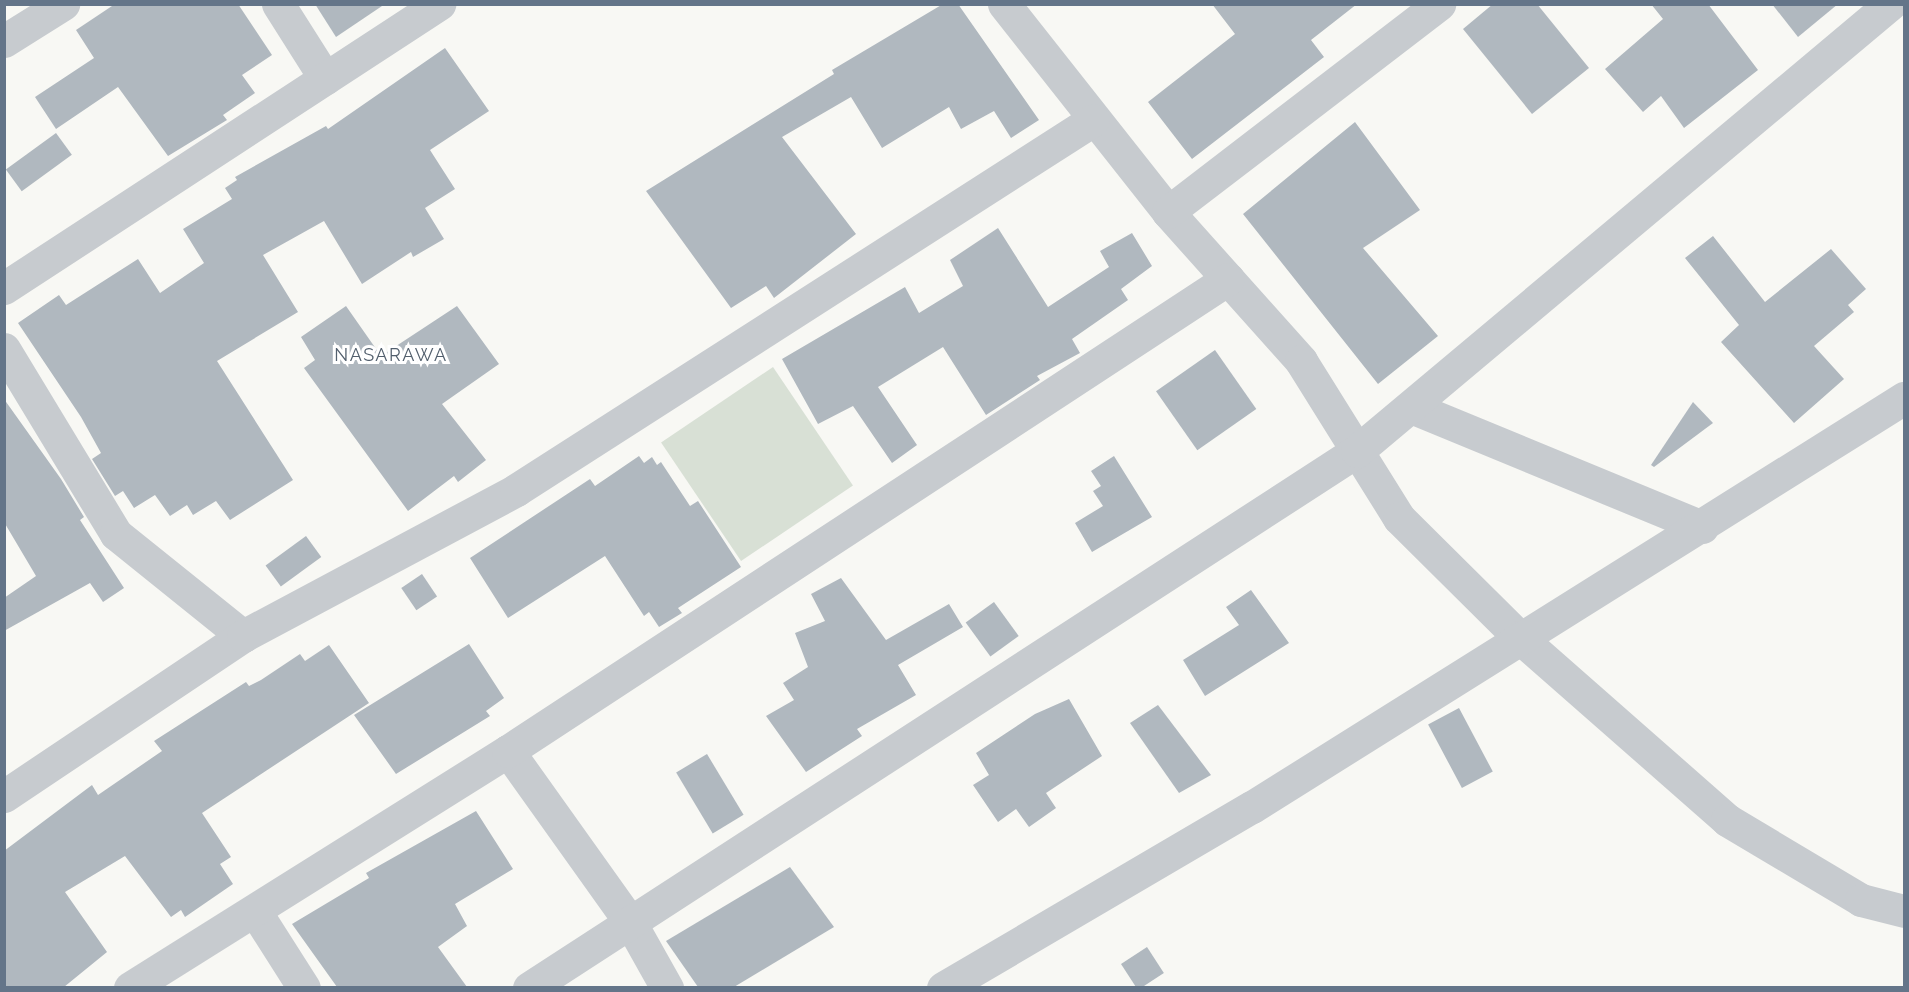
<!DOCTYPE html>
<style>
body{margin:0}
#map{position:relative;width:1909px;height:992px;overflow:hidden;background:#f8f8f4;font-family:Raleway,sans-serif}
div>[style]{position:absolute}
.green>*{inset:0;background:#d8e0d5;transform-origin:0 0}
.building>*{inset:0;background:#b0b8bf;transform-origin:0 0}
.minor>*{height:33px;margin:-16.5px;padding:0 16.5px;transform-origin:16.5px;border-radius:16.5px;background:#c7cbcf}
span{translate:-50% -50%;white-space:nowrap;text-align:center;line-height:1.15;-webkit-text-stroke:6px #fff;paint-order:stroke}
.quarter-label{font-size:18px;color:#525f6d;letter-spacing:1.5px}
.frame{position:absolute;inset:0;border:6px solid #647589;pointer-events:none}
</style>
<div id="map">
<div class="green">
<div style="left:773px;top:367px;width:143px;height:135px;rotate:56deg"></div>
</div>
<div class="building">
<div style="clip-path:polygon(115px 4px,238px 4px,272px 55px,242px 75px,255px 93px,223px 115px,227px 120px,168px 156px,118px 87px,56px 129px,35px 97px,94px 58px,76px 30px)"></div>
<div style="clip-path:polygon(315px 4px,385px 4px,336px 37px)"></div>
<div style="clip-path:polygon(943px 4px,958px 4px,1039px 120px,1011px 138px,994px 111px,961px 129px,949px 107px,882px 148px,851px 97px,782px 137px,856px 234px,774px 298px,766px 286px,731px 308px,646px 191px,834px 74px,832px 70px)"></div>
<div style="clip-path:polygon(1212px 4px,1357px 4px,1311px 40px,1324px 57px,1192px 159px,1148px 102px,1235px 34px)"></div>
<div style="clip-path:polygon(1493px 4px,1537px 4px,1589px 68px,1532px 114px,1463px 29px)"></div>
<div style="clip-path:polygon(1651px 4px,1708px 4px,1758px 70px,1684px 128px,1661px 96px,1643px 112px,1605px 69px,1663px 19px)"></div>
<div style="clip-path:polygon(1772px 4px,1838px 4px,1798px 37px)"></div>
<div style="clip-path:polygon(445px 48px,489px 111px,430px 150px,455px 189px,425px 208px,444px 239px,413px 257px,411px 252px,362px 284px,324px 221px,263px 255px,298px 312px,217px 361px,293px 480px,230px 520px,216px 501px,193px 515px,187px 505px,170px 516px,155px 495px,134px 508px,123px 491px,115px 496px,92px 459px,101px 453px,81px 417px,18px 323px,59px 295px,66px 305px,138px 259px,160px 293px,204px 263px,183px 229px,232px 199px,225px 188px,237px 180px,235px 177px,326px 126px,328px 129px)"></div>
<div style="clip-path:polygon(1355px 122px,1420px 210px,1363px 248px,1438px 336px,1378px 384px,1243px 214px)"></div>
<div style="left:56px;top:133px;width:27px;height:62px;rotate:54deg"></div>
<div style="clip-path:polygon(998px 228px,1048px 307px,1109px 267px,1100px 251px,1132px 233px,1152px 266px,1121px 289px,1128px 300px,1072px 339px,1080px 353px,1037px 376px,1040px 380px,986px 415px,943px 347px,878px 387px,917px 445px,892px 463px,853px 406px,818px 424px,782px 359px,905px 287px,919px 313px,963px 286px,950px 260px)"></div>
<div style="clip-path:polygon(1713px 236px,1765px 302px,1831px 249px,1866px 289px,1848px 305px,1854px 312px,1814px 346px,1844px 379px,1794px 423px,1721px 342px,1739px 325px,1685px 258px)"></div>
<div style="clip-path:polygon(346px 306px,381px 356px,457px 306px,499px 364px,442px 404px,486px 460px,458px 482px,454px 476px,408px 511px,304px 368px,315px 360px,301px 337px)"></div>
<div style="left:1215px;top:350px;width:72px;height:72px;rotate:55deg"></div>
<div style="clip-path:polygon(4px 399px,61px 479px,84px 517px,80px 520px,124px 588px,103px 602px,90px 583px,4px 631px,4px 598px,36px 576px,4px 522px)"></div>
<div style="clip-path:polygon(1693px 402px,1713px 423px,1654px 467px,1651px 465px)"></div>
<div style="clip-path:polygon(639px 456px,644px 463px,652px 457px,657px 465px,661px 462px,690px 506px,698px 501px,741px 567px,678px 608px,682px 613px,659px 627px,649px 612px,644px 616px,605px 556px,508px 618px,470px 558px,590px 479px,595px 486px)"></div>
<div style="clip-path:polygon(1114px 456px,1152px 517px,1092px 552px,1075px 523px,1103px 506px,1093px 491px,1101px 486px,1091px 471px)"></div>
<div style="left:306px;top:536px;width:26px;height:50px;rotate:54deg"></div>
<div style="left:422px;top:574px;width:27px;height:25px;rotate:56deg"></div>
<div style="clip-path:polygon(841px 578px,886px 640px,949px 604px,963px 627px,898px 665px,916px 695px,857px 729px,862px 736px,806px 772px,766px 716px,794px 700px,783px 683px,808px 667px,795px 633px,825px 621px,811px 594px)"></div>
<div style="clip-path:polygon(1251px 590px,1289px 643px,1205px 696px,1183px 660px,1239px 625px,1226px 607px)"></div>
<div style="left:994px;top:602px;width:42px;height:35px;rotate:54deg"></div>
<div style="clip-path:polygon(469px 644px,504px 698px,486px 711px,490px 716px,396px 774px,354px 715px)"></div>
<div style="clip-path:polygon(329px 645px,369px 703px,202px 813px,231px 857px,220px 864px,233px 884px,185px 917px,181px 910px,171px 917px,125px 856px,65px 892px,107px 952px,64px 987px,4px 987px,4px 851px,92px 785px,98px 795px,162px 751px,154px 741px,246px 682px,249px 686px,261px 680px,300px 654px,305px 661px)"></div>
<div style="clip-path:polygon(1069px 699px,1102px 756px,1046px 793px,1056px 808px,1029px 827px,1016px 809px,998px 822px,973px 785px,989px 775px,976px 753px,1035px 714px)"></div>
<div style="clip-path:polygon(1158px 705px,1211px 775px,1179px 793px,1130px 723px)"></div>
<div style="left:1459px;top:708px;width:72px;height:35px;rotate:62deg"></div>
<div style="left:707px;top:754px;width:71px;height:36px;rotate:59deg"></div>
<div style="clip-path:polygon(476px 811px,513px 869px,455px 904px,467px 926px,438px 947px,467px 987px,337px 987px,292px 924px,369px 878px,366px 873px)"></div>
<div style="clip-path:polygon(790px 867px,834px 927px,734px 987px,698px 987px,666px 941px)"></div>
<div style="left:1147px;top:947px;width:31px;height:31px;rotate:57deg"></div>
</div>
<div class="minor">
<div style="left:278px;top:4px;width:88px;rotate:57.6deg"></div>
<div style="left:1004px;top:4px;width:265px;rotate:51.7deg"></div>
<div style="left:1168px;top:212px;width:200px;rotate:48.2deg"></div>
<div style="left:1301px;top:361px;width:185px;rotate:58deg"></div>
<div style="left:1399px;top:518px;width:169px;rotate:44.8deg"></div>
<div style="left:1519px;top:637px;width:277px;rotate:41.3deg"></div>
<div style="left:1727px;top:820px;width:156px;rotate:30.8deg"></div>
<div style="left:1861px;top:900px;width:44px;rotate:14.3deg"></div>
<div style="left:4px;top:41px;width:70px;rotate:-32.1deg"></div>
<div style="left:1168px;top:212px;width:342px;rotate:-37.5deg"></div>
<div style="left:4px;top:288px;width:520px;rotate:-33.14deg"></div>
<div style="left:4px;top:349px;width:216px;rotate:58.8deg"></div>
<div style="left:116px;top:534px;width:163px;rotate:38.8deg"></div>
<div style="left:1411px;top:407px;width:315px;rotate:22.4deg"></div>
<div style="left:508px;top:751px;width:210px;rotate:54.5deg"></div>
<div style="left:630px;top:922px;width:76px;rotate:60.7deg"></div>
<div style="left:4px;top:796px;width:288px;rotate:-33.8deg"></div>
<div style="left:243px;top:636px;width:310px;rotate:-28.1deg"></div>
<div style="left:516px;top:490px;width:685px;rotate:-32.67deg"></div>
<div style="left:255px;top:911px;width:91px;rotate:57.5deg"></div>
<div style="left:130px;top:988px;width:446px;rotate:-32.1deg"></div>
<div style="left:508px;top:751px;width:861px;rotate:-33.25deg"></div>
<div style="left:529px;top:988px;width:987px;rotate:-32.97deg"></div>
<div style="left:1357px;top:451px;width:696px;rotate:-39.98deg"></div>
<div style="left:943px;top:988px;width:358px;rotate:-30.4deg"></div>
<div style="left:1252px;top:807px;width:770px;rotate:-32.1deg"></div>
</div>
<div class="quarter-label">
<span style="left:391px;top:355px">NASARAWA</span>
</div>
<div class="frame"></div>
</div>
